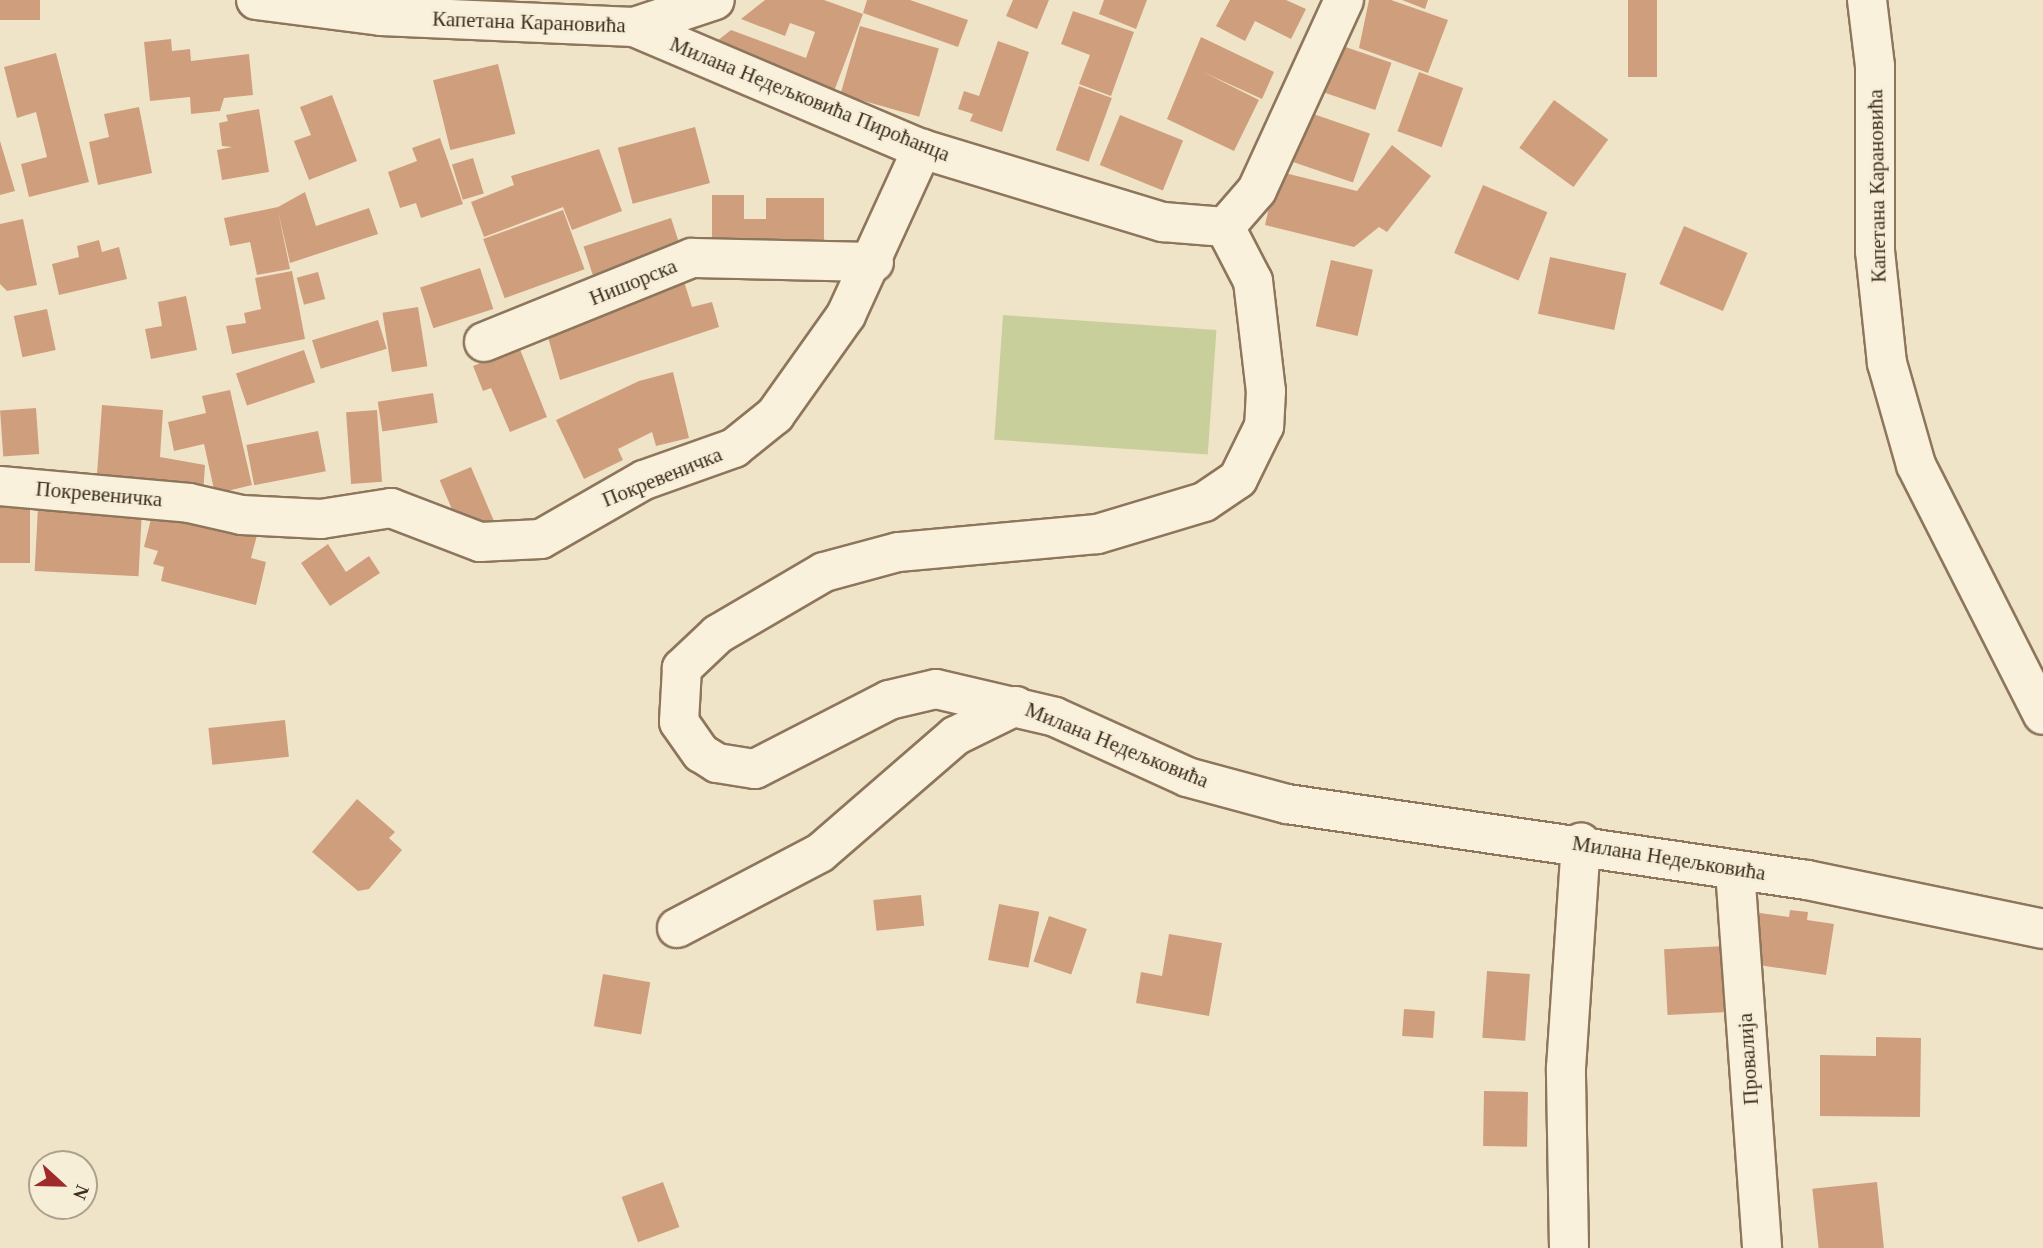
<!DOCTYPE html>
<meta charset="utf-8">
<style>
body{margin:0}
#map{position:relative;width:2043px;height:1248px;overflow:hidden;background:#f0e4c8;font-family:Georgia,serif}
div>[style]{position:absolute}
.green>*{inset:0;background:#c9cf9b;transform-origin:0 0}
.building>*{inset:0;background:#cf9f7d;transform-origin:0 0}
.roads{filter:drop-shadow(2px 0 #8d765c) drop-shadow(-2px 0 #8d765c) drop-shadow(0 2px #8d765c) drop-shadow(0 -2px #8d765c)}
.minor>*{height:38px;margin:-19px;padding:0 19px;transform-origin:19px;border-radius:19px;background:#faf1dc}
span{translate:-50% -50%;white-space:nowrap;text-align:center;line-height:1.15;-webkit-text-stroke:5px #f7eed8;paint-order:stroke}
.street-label{font-size:21px;color:#3d2e20}
.north{position:absolute;left:28px;top:1150px;width:70px;height:70px;box-sizing:border-box;background:#f7eed8;border:2px solid #ada18e;border-radius:50%;rotate:112deg;font-size:19px;font-weight:700;line-height:28px;text-align:center;color:#3d2e20}
.north::after{content:'';display:block;margin:auto;width:24px;height:32px;background:#9e2a2b;clip-path:polygon(50% 0,100% 100%,50% 72%,0 100%)}
</style>
<div id="map">
<div class="green">
<div style="left:1003px;top:315px;width:214px;height:125px;rotate:4deg"></div>
</div>
<div class="building">
<div style="left:0;top:0;width:40px;height:20px"></div>
<div style="clip-path:polygon(765px 0,824px 0,863px 14px,833px 94px,708px 48px,731px 30px,806px 58px,815px 32px,790px 23px,785px 36px,741px 19px)"></div>
<div style="clip-path:polygon(867px 0,910px 0,968px 20px,958px 47px,863px 13px)"></div>
<div style="clip-path:polygon(1013px 0,1049px 0,1037px 29px,1006px 16px)"></div>
<div style="clip-path:polygon(1104px 0,1147px 0,1136px 29px,1099px 14px)"></div>
<div style="clip-path:polygon(1230px 0,1286px 0,1306px 9px,1291px 39px,1255px 21px,1245px 41px,1216px 26px)"></div>
<div style="clip-path:polygon(1369px 0,1391px 0,1448px 20px,1428px 73px,1359px 48px)"></div>
<div style="clip-path:polygon(1402px 0,1428px 0,1425px 9px)"></div>
<div style="left:1628px;top:0;width:29px;height:77px"></div>
<div style="clip-path:polygon(1073px 11px,1134px 32px,1111px 96px,1079px 84px,1090px 55px,1061px 44px)"></div>
<div style="left:860px;top:26px;width:82px;height:71px;rotate:16deg"></div>
<div style="clip-path:polygon(1201px 37px,1274px 72px,1262px 99px,1203px 72px,1259px 100px,1234px 151px,1167px 119px)"></div>
<div style="clip-path:polygon(171px 39px,172px 51px,190px 49px,191px 61px,249px 54px,253px 95px,224px 98px,220px 111px,191px 114px,190px 97px,150px 101px,144px 42px)"></div>
<div style="clip-path:polygon(998px 41px,1029px 52px,1002px 132px,970px 121px,973px 114px,958px 109px,964px 91px,979px 96px)"></div>
<div style="left:1331px;top:42px;width:64px;height:50px;rotate:19deg"></div>
<div style="clip-path:polygon(56px 53px,89px 182px,29px 197px,21px 164px,47px 157px,36px 112px,17px 118px,4px 67px)"></div>
<div style="left:498px;top:64px;width:72px;height:67px;rotate:76deg"></div>
<div style="left:1419px;top:72px;width:47px;height:63px;rotate:20deg"></div>
<div style="left:1079px;top:86px;width:35px;height:68px;rotate:20deg"></div>
<div style="clip-path:polygon(332px 95px,357px 161px,309px 180px,294px 141px,311px 135px,300px 107px)"></div>
<div style="left:1554px;top:100px;width:67px;height:59px;rotate:36deg"></div>
<div style="clip-path:polygon(139px 107px,152px 173px,98px 185px,89px 142px,109px 137px,104px 114px)"></div>
<div style="clip-path:polygon(259px 109px,269px 172px,222px 180px,217px 150px,232px 147px,222px 146px,219px 123px,228px 121px,226px 115px)"></div>
<div style="left:1299px;top:109px;width:75px;height:52px;rotate:19deg"></div>
<div style="left:1120px;top:115px;width:68px;height:54px;rotate:22deg"></div>
<div style="left:695px;top:127px;width:58px;height:80px;rotate:75deg"></div>
<div style="clip-path:polygon(440px 138px,463px 204px,421px 218px,416px 203px,400px 208px,388px 172px,417px 161px,412px 148px)"></div>
<div style="clip-path:polygon(0 141px,15px 191px,0 195px)"></div>
<div style="clip-path:polygon(1392px 145px,1431px 176px,1387px 232px,1379px 227px,1354px 247px,1265px 225px,1277px 171px,1357px 191px)"></div>
<div style="clip-path:polygon(599px 149px,622px 211px,572px 230px,563px 207px,484px 237px,471px 202px,514px 185px,511px 176px)"></div>
<div style="left:473px;top:158px;width:37px;height:22px;rotate:73deg"></div>
<div style="left:1483px;top:185px;width:70px;height:74px;rotate:23deg"></div>
<div style="clip-path:polygon(305px 192px,316px 226px,369px 208px,378px 234px,290px 263px,278px 211px,290px 269px,257px 275px,250px 242px,230px 246px,224px 218px,278px 207px)"></div>
<div style="clip-path:polygon(712px 195px,744px 195px,744px 219px,766px 219px,766px 198px,824px 198px,824px 251px,712px 253px)"></div>
<div style="left:563px;top:210px;width:63px;height:85px;rotate:70deg"></div>
<div style="left:671px;top:218px;width:32px;height:92px;rotate:72deg"></div>
<div style="clip-path:polygon(23px 219px,37px 285px,7px 291px,0 284px,0 224px)"></div>
<div style="left:1684px;top:226px;width:69px;height:63px;rotate:23deg"></div>
<div style="clip-path:polygon(99px 240px,102px 252px,119px 247px,127px 279px,59px 295px,52px 264px,79px 257px,77px 246px)"></div>
<div style="left:1550px;top:257px;width:78px;height:58px;rotate:12deg"></div>
<div style="left:1331px;top:260px;width:43px;height:68px;rotate:13deg"></div>
<div style="left:480px;top:268px;width:43px;height:63px;rotate:72deg"></div>
<div style="clip-path:polygon(292px 271px,305px 339px,232px 354px,226px 326px,246px 323px,244px 313px,261px 309px,255px 278px)"></div>
<div style="left:318px;top:272px;width:28px;height:22px;rotate:75deg"></div>
<div style="clip-path:polygon(682px 275px,692px 307px,712px 302px,719px 327px,560px 380px,546px 330px,617px 310px,613px 295px)"></div>
<div style="clip-path:polygon(186px 296px,197px 350px,151px 359px,145px 329px,162px 326px,158px 302px)"></div>
<div style="left:418px;top:307px;width:60px;height:36px;rotate:81deg"></div>
<div style="left:47px;top:309px;width:42px;height:34px;rotate:78deg"></div>
<div style="left:378px;top:320px;width:30px;height:69px;rotate:73deg"></div>
<div style="clip-path:polygon(519px 347px,547px 417px,510px 432px,491px 388px,483px 391px,473px 366px)"></div>
<div style="left:304px;top:350px;width:34px;height:72px;rotate:71deg"></div>
<div style="clip-path:polygon(673px 372px,689px 438px,656px 446px,652px 432px,618px 449px,623px 460px,584px 479px,556px 420px,639px 381px)"></div>
<div style="clip-path:polygon(230px 390px,252px 485px,215px 494px,204px 444px,174px 451px,168px 422px,206px 413px,202px 396px)"></div>
<div style="left:433px;top:393px;width:30px;height:56px;rotate:81deg"></div>
<div style="clip-path:polygon(102px 405px,163px 410px,160px 457px,205px 465px,203px 495px,96px 488px)"></div>
<div style="left:36px;top:408px;width:46px;height:36px;rotate:86deg"></div>
<div style="left:377px;top:410px;width:72px;height:31px;rotate:86deg"></div>
<div style="left:318px;top:431px;width:41px;height:73px;rotate:79deg"></div>
<div style="left:471px;top:467px;width:59px;height:34px;rotate:67deg"></div>
<div style="clip-path:polygon(155px 503px,260px 524px,251px 558px,266px 562px,256px 605px,161px 581px,164px 567px,153px 564px,158px 551px,144px 547px)"></div>
<div style="left:0;top:507px;width:30px;height:56px"></div>
<div style="left:38px;top:507px;width:104px;height:64px;rotate:3deg"></div>
<div style="clip-path:polygon(328px 544px,346px 572px,369px 556px,380px 573px,330px 606px,301px 563px)"></div>
<div style="left:285px;top:720px;width:37px;height:77px;rotate:84deg"></div>
<div style="clip-path:polygon(357px 799px,395px 832px,389px 838px,402px 850px,369px 889px,358px 891px,312px 852px)"></div>
<div style="left:921px;top:895px;width:31px;height:48px;rotate:84deg"></div>
<div style="left:999px;top:904px;width:41px;height:57px;rotate:11deg"></div>
<div style="clip-path:polygon(1790px 910px,1808px 912px,1807px 920px,1834px 924px,1826px 975px,1752px 964px,1760px 913px,1789px 917px)"></div>
<div style="left:1049px;top:916px;width:40px;height:48px;rotate:19deg"></div>
<div style="clip-path:polygon(1169px 934px,1222px 943px,1209px 1016px,1136px 1003px,1141px 972px,1162px 976px)"></div>
<div style="left:1725px;top:946px;width:66px;height:61px;rotate:87deg"></div>
<div style="left:1487px;top:971px;width:43px;height:67px;rotate:4deg"></div>
<div style="left:603px;top:974px;width:48px;height:53px;rotate:10deg"></div>
<div style="left:1404px;top:1009px;width:31px;height:27px;rotate:4deg"></div>
<div style="clip-path:polygon(1876px 1037px,1921px 1038px,1920px 1117px,1820px 1116px,1820px 1055px,1876px 1056px)"></div>
<div style="left:1484px;top:1091px;width:44px;height:55px;rotate:1deg"></div>
<div style="left:663px;top:1182px;width:48px;height:44px;rotate:70deg"></div>
<div style="left:1877px;top:1182px;width:66px;height:65px;rotate:84deg"></div>
</div>
<div class="roads">
<div class="minor">
<div style="left:256px;top:0;width:126px;rotate:7.3deg"></div>
<div style="left:381px;top:16px;width:253px;rotate:2.5deg"></div>
<div style="left:634px;top:27px;width:85px;rotate:-18.4deg"></div>
<div style="left:1867px;top:0;width:66px;rotate:83.1deg"></div>
<div style="left:1875px;top:66px;width:185px;rotate:90deg"></div>
<div style="left:1875px;top:251px;width:113px;rotate:83.9deg"></div>
<div style="left:1887px;top:363px;width:106px;rotate:74.1deg"></div>
<div style="left:1916px;top:465px;width:280px;rotate:63.1deg"></div>
<div style="left:634px;top:27px;width:313px;rotate:23deg"></div>
<div style="left:922px;top:149px;width:252px;rotate:16.9deg"></div>
<div style="left:1163px;top:222px;width:62px;rotate:4.6deg"></div>
<div style="left:1225px;top:227px;width:49px;rotate:-49.1deg"></div>
<div style="left:1257px;top:190px;width:209px;rotate:-65.4deg"></div>
<div style="left:1225px;top:227px;width:61px;rotate:62.6deg"></div>
<div style="left:1253px;top:281px;width:111px;rotate:83.3deg"></div>
<div style="left:1266px;top:391px;width:35px;rotate:93deg"></div>
<div style="left:1264px;top:426px;width:59px;rotate:116.1deg"></div>
<div style="left:1238px;top:479px;width:41px;rotate:145.9deg"></div>
<div style="left:1204px;top:502px;width:112px;rotate:163.3deg"></div>
<div style="left:1097px;top:534px;width:200px;rotate:174.8deg"></div>
<div style="left:898px;top:552px;width:77px;rotate:164.9deg"></div>
<div style="left:824px;top:572px;width:123px;rotate:149.7deg"></div>
<div style="left:718px;top:634px;width:50px;rotate:136.6deg"></div>
<div style="left:682px;top:668px;width:54px;rotate:93.2deg"></div>
<div style="left:679px;top:722px;width:38px;rotate:55deg"></div>
<div style="left:701px;top:753px;width:19px;rotate:32deg"></div>
<div style="left:717px;top:763px;width:38px;rotate:9deg"></div>
<div style="left:755px;top:769px;width:151px;rotate:-27.2deg"></div>
<div style="left:889px;top:700px;width:48px;rotate:-13.2deg"></div>
<div style="left:936px;top:689px;width:122px;rotate:13.2deg"></div>
<div style="left:1055px;top:717px;width:145px;rotate:24.4deg"></div>
<div style="left:1187px;top:777px;width:104px;rotate:15.1deg"></div>
<div style="left:1287px;top:804px;width:526px;rotate:8.32deg"></div>
<div style="left:1807px;top:880px;width:241px;rotate:11.7deg"></div>
<div style="left:484px;top:342px;width:224px;rotate:-22deg"></div>
<div style="left:692px;top:258px;width:182px;rotate:1.3deg"></div>
<div style="left:0;top:486px;width:190px;rotate:5.1deg"></div>
<div style="left:189px;top:503px;width:54px;rotate:12.8deg"></div>
<div style="left:242px;top:515px;width:79px;rotate:2.9deg"></div>
<div style="left:321px;top:519px;width:71px;rotate:-8.9deg"></div>
<div style="left:391px;top:508px;width:95px;rotate:20.9deg"></div>
<div style="left:480px;top:542px;width:61px;rotate:-2.8deg"></div>
<div style="left:541px;top:539px;width:119px;rotate:-29.8deg"></div>
<div style="left:644px;top:480px;width:96px;rotate:-19.6deg"></div>
<div style="left:734px;top:448px;width:53px;rotate:-38.8deg"></div>
<div style="left:775px;top:415px;width:123px;rotate:-54.6deg"></div>
<div style="left:846px;top:315px;width:183px;rotate:-65.4deg"></div>
<div style="left:1735px;top:870px;width:379px;rotate:85.9deg"></div>
<div style="left:677px;top:928px;width:161px;rotate:-27.7deg"></div>
<div style="left:820px;top:853px;width:179px;rotate:-40.9deg"></div>
<div style="left:955px;top:736px;width:68px;rotate:-26.2deg"></div>
<div style="left:1569px;top:1248px;width:180px;rotate:-91deg"></div>
<div style="left:1566px;top:1068px;width:226px;rotate:-86.2deg"></div>
</div>
</div>
<div class="street-label">
<span style="left:529px;top:22px;rotate:2deg">Капетана Карановића</span>
<span style="left:810px;top:99px;rotate:22deg">Милана Недељковића Пироћанца</span>
<span style="left:1877px;top:186px;rotate:-91deg">Капетана Карановића</span>
<span style="left:633px;top:282px;rotate:-22deg">Нишорска</span>
<span style="left:662px;top:477px;rotate:-22deg">Покревеничка</span>
<span style="left:99px;top:494px;rotate:5deg">Покревеничка</span>
<span style="left:1117px;top:745px;rotate:22deg">Милана Недељковића</span>
<span style="left:1669px;top:858px;rotate:9deg">Милана Недељковића</span>
<span style="left:1748px;top:1059px;rotate:-94deg">Провалија</span>
</div>
<div class="north">N</div>
</div>
